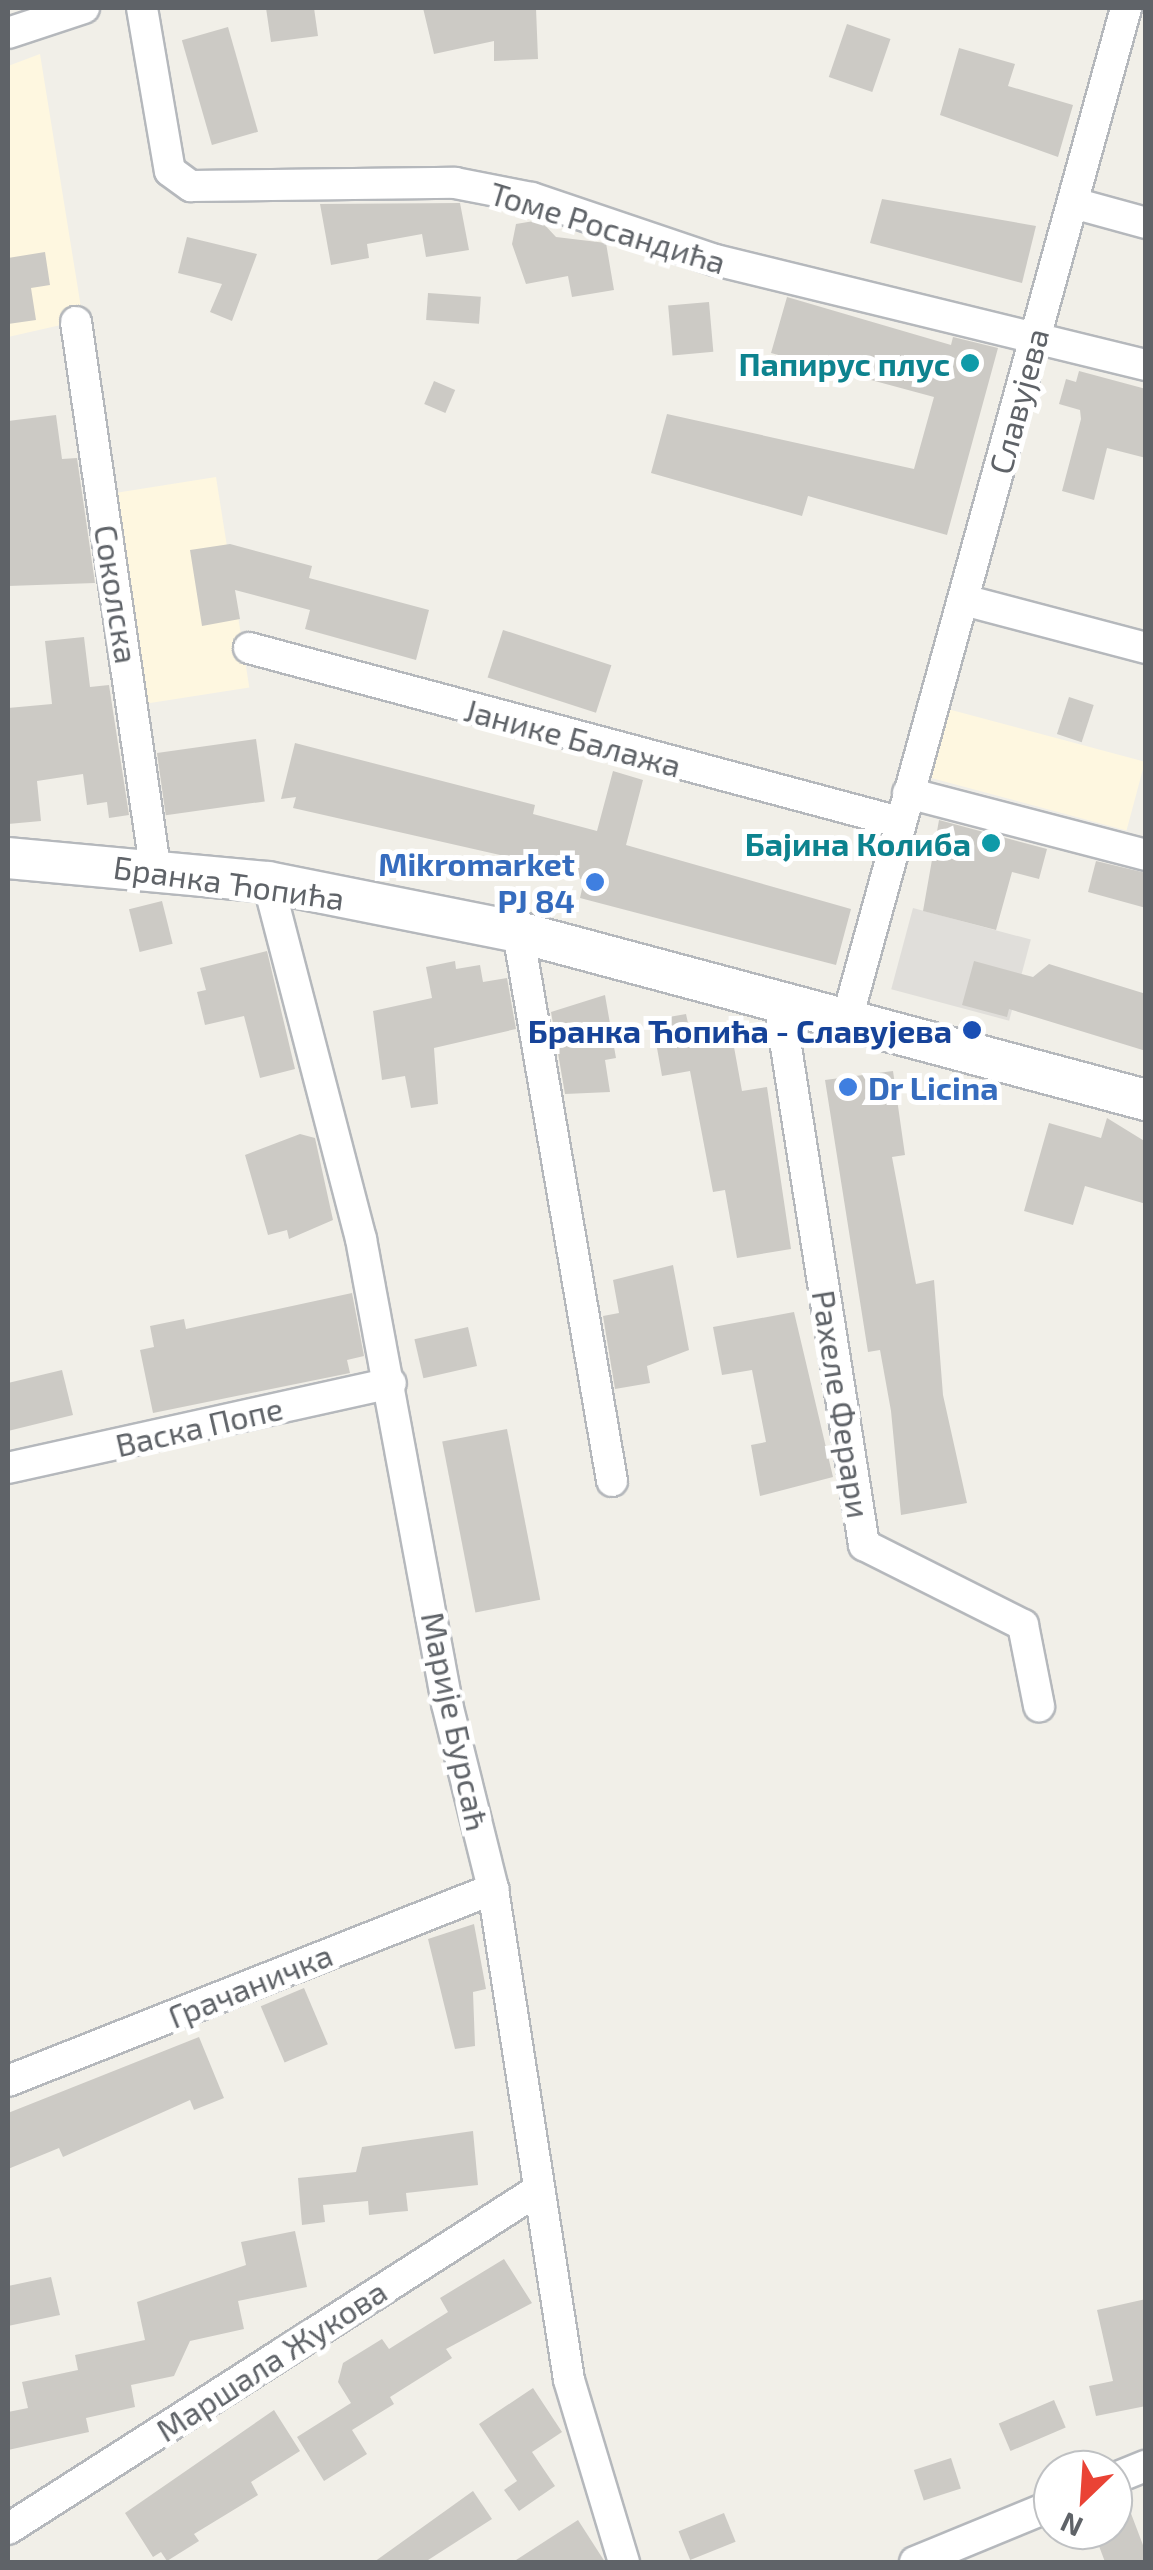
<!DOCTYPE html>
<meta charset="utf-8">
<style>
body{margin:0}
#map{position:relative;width:1153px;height:2570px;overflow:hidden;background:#f1efe8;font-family:"Exo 2",sans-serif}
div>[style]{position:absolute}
.commercial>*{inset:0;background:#fef7e0;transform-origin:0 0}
.industrial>*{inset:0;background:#e0deda;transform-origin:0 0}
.building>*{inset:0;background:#cccac5;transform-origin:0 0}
.roads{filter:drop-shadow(2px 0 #b5b8bc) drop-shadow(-2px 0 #b5b8bc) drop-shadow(0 2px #b5b8bc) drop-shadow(0 -2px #b5b8bc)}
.minor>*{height:30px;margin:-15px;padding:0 15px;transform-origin:15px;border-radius:15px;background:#fff}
.tertiary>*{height:40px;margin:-20px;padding:0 20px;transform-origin:20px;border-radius:20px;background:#fff}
.dots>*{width:28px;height:28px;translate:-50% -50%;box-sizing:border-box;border:5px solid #fff;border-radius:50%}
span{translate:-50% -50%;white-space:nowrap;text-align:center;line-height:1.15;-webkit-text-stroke:10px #fff;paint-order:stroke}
.street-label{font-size:32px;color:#5f6368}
.culture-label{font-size:32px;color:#0d838f;font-weight:700}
.right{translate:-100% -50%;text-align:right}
.shop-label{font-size:32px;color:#366cbe;font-weight:700}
.left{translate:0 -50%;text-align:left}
.transit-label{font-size:32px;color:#164399;font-weight:700}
.frame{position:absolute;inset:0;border:10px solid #5f6368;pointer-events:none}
.north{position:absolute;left:1033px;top:2450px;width:100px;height:100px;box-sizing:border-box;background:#fff;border:2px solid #bfc1c3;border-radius:50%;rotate:205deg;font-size:28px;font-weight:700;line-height:40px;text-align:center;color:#5f6368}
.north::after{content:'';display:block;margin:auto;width:35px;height:45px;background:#ea4335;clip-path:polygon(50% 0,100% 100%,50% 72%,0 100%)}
</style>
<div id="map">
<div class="commercial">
<div style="clip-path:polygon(40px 54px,83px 320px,8px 337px,8px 66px)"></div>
<div style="left:216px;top:477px;width:213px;height:107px;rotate:81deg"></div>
<div style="left:944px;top:708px;width:208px;height:71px;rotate:15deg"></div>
</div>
<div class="industrial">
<div style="left:913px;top:908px;width:122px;height:84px;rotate:15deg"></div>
</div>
<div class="building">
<div style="clip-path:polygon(266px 8px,314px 8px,318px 36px,271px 42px)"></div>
<div style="clip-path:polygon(423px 8px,536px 8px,538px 59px,494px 61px,494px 41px,434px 54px)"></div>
<div style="left:847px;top:24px;width:46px;height:56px;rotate:19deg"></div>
<div style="left:228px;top:27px;width:109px;height:48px;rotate:74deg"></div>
<div style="clip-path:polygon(959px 48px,1015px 64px,1008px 86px,1073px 105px,1058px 157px,940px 115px)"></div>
<div style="clip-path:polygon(882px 199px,1036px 226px,1022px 283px,870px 243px)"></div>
<div style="clip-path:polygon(460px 203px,469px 250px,426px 257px,422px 234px,367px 244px,369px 258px,331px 265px,320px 204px)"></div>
<div style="clip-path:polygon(540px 220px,556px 237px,606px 243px,614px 290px,572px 297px,568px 276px,526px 284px,512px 244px,516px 224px)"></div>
<div style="clip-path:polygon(187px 237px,257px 254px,232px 321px,210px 312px,222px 284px,178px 273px)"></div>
<div style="clip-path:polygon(45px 252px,50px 285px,31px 288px,36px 320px,8px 324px,8px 258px)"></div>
<div style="left:428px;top:293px;width:53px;height:27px;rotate:4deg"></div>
<div style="clip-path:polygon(787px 297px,951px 345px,953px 337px,998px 348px,947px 535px,808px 496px,802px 516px,651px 473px,667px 414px,914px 469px,934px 397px,771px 353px)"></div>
<div style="left:709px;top:302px;width:50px;height:41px;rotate:85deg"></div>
<div style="clip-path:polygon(1079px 371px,1146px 389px,1146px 458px,1107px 448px,1094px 500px,1062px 491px,1081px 419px,1080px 410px,1059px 404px,1066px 379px,1076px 382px)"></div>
<div style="left:434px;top:381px;width:23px;height:25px;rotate:23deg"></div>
<div style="clip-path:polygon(56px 415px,62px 459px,77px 458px,95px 583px,8px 586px,8px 421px)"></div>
<div style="clip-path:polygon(230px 544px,312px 566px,309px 578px,429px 610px,416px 660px,305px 629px,310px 610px,235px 590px,240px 619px,202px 626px,190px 550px)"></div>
<div style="left:503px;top:630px;width:114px;height:50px;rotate:18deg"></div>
<div style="clip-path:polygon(84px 637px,90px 687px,109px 685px,129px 815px,109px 818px,107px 802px,87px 805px,83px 774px,37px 781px,41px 821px,8px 824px,8px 708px,52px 704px,45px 641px)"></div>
<div style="left:1069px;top:697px;width:26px;height:39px;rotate:18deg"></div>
<div style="left:256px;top:739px;width:63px;height:100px;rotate:82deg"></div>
<div style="clip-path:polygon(295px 743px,535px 805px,533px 814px,597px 831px,613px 771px,643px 780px,626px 845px,851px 909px,836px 965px,580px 898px,584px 880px,531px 862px,293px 808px,296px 797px,281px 799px)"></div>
<div style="clip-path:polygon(939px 820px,1047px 849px,1039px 879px,1012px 872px,996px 930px,923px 911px)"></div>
<div style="clip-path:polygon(1096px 861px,1146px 873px,1146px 908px,1088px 892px)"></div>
<div style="left:162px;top:901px;width:44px;height:34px;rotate:76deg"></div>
<div style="clip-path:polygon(267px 951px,295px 1069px,260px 1078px,244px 1016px,205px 1025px,197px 992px,206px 990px,200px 968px)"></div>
<div style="clip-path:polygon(455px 961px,456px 969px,480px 965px,483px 982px,507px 978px,516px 1029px,434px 1048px,438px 1104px,411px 1108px,405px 1076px,382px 1080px,373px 1011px,432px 998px,426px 967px)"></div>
<div style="clip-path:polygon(974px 961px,1033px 977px,1049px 964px,1146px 994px,1146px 1051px,1009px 1009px,1007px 1017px,962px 1005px)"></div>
<div style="clip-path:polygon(605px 995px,616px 1058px,605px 1060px,610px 1092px,565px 1094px,551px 1012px)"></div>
<div style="clip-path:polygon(686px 1014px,690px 1032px,730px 1025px,742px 1091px,767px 1087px,791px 1249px,737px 1258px,725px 1190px,713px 1192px,690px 1071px,662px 1076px,652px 1020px)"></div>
<div style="clip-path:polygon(893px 1071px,905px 1155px,892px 1157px,916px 1284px,934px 1280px,943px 1395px,967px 1503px,901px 1515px,891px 1411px,880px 1350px,868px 1352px,825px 1080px)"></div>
<div style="clip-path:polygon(1107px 1118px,1146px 1142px,1146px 1204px,1085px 1186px,1073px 1225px,1024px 1211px,1049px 1123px,1101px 1138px)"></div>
<div style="clip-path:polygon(300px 1134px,315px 1138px,333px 1220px,289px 1239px,287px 1230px,268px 1235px,245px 1155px)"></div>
<div style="clip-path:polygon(673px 1265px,689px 1350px,647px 1366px,650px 1383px,615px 1389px,603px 1316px,619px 1313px,613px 1280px)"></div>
<div style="clip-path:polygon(352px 1293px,364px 1356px,347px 1360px,350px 1373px,153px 1413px,140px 1350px,154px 1347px,150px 1326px,184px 1319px,186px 1329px)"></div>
<div style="clip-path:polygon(794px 1312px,833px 1477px,760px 1496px,751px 1445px,766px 1442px,752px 1370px,722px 1375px,713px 1327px)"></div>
<div style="left:468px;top:1327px;width:40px;height:55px;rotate:77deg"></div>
<div style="clip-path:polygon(62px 1370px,73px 1415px,8px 1431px,8px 1383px)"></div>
<div style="left:507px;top:1429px;width:174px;height:66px;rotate:79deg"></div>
<div style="clip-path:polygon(474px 1924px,486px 1989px,473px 1992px,475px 2046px,455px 2049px,428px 1939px)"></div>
<div style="left:304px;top:1988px;width:61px;height:47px;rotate:67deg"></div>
<div style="clip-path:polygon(199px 2037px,224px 2098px,194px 2110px,190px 2100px,63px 2157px,59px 2148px,8px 2169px,8px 2113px)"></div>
<div style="clip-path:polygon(473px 2131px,478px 2185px,406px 2193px,408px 2211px,396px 2212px,369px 2215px,368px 2201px,323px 2205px,325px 2222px,302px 2225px,298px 2178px,356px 2172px,362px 2147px)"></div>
<div style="clip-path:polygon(295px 2231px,307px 2287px,238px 2301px,244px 2329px,190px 2341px,174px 2376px,131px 2385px,135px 2407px,86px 2418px,89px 2432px,8px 2450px,8px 2412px,28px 2408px,22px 2382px,78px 2370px,75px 2355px,145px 2340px,137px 2302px,246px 2265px,241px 2242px)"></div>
<div style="clip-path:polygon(504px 2259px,532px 2303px,446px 2349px,452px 2358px,390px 2397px,394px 2404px,352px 2430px,367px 2454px,324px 2481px,297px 2437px,351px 2403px,338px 2382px,343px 2363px,382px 2339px,389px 2349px,448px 2312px,440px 2298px)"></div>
<div style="clip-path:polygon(51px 2277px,60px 2315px,8px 2326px,8px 2286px)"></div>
<div style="clip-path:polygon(1146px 2299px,1146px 2406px,1096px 2416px,1089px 2386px,1113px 2381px,1097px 2310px)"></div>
<div style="clip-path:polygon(533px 2388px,562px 2432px,532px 2452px,555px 2486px,519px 2511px,504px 2490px,517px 2481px,479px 2424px)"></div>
<div style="left:1054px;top:2400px;width:30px;height:60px;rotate:67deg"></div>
<div style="clip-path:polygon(274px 2410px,300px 2451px,251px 2482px,258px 2495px,194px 2534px,199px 2541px,167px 2561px,161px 2552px,153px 2557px,125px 2513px)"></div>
<div style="left:951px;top:2458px;width:32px;height:39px;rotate:72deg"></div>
<div style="clip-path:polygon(473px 2491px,492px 2519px,425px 2562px,374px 2562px)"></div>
<div style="clip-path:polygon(1124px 2495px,1146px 2553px,1146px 2562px,1105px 2562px,1093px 2530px,1113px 2530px,1113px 2497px)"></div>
<div style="left:724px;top:2513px;width:31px;height:49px;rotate:68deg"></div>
<div style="clip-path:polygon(578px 2520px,605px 2562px,513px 2562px,550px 2538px)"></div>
</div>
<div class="roads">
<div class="minor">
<div style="left:142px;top:8px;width:165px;rotate:80.3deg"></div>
<div style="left:170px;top:171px;width:26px;rotate:36deg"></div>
<div style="left:191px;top:186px;width:264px;rotate:-0.7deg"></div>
<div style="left:455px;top:183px;width:78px;rotate:11deg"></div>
<div style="left:532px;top:198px;width:193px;rotate:18.7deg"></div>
<div style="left:715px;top:260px;width:444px;rotate:13.7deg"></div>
<div style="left:8px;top:33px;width:80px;rotate:-18.2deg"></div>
<div style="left:1073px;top:203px;width:76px;rotate:15.3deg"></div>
<div style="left:76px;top:322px;width:551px;rotate:81.75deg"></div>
<div style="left:964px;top:600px;width:188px;rotate:14.8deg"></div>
<div style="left:249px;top:648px;width:673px;rotate:14.99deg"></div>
<div style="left:908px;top:793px;width:246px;rotate:14.6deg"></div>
<div style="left:268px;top:882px;width:369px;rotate:75.4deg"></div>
<div style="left:361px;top:1239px;width:473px;rotate:79.5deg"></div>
<div style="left:447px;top:1704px;width:191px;rotate:76deg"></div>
<div style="left:493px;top:1889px;width:497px;rotate:81.2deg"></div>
<div style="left:569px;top:2380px;width:190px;rotate:73.2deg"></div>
<div style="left:518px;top:932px;width:557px;rotate:80.28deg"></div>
<div style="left:779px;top:1002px;width:550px;rotate:81.1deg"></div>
<div style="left:864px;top:1545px;width:178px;rotate:26.7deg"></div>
<div style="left:1023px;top:1625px;width:83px;rotate:78.8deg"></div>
<div style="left:847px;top:1019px;width:1049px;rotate:-74.57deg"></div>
<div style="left:8px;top:1468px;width:392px;rotate:-12.5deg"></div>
<div style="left:8px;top:2081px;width:522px;rotate:-21.6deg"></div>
<div style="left:1113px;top:2479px;width:35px;rotate:-22deg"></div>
<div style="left:8px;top:2529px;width:626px;rotate:-32.6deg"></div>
<div style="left:915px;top:2562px;width:149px;rotate:-22.4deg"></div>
</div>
<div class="tertiary">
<div style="left:8px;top:858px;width:261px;rotate:5.3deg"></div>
<div style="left:268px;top:882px;width:255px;rotate:11.3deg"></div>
<div style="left:518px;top:932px;width:650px;rotate:14.98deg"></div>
</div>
</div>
<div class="dots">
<div style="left:970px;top:363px;background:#0f9aa8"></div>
<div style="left:991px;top:843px;background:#0f9aa8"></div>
<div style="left:595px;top:882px;background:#3f7fe0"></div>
<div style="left:972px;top:1030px;background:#1a4fb4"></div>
<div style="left:848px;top:1087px;background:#3f7fe0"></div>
</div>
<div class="street-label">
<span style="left:608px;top:227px;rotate:17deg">Томе Росандића</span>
<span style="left:1018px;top:401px;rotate:-75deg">Славујева</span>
<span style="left:117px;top:594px;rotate:81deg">Соколска</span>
<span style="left:573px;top:737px;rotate:15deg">Јанике Балажа</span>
<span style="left:229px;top:882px;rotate:8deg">Бранка Ћопића</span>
<span style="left:842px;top:1404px;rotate:81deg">Рахеле Ферари</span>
<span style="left:199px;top:1426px;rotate:-13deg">Васка Попе</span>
<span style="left:456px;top:1721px;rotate:78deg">Марије Бурсаћ</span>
<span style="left:250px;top:1985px;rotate:-22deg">Грачаничка</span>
<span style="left:271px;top:2360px;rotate:-33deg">Маршала Жукова</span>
</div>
<div class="culture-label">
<span class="right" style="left:950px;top:363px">Папирус плус</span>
<span class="right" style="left:971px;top:843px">Бајина Колиба</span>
</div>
<div class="shop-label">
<span class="right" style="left:575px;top:882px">Mikromarket<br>PJ 84</span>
<span class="left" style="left:868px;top:1087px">Dr Licina</span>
</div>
<div class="transit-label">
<span class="right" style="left:952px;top:1030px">Бранка Ћопића - Славујева</span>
</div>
<div class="frame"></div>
<div class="north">N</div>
</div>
